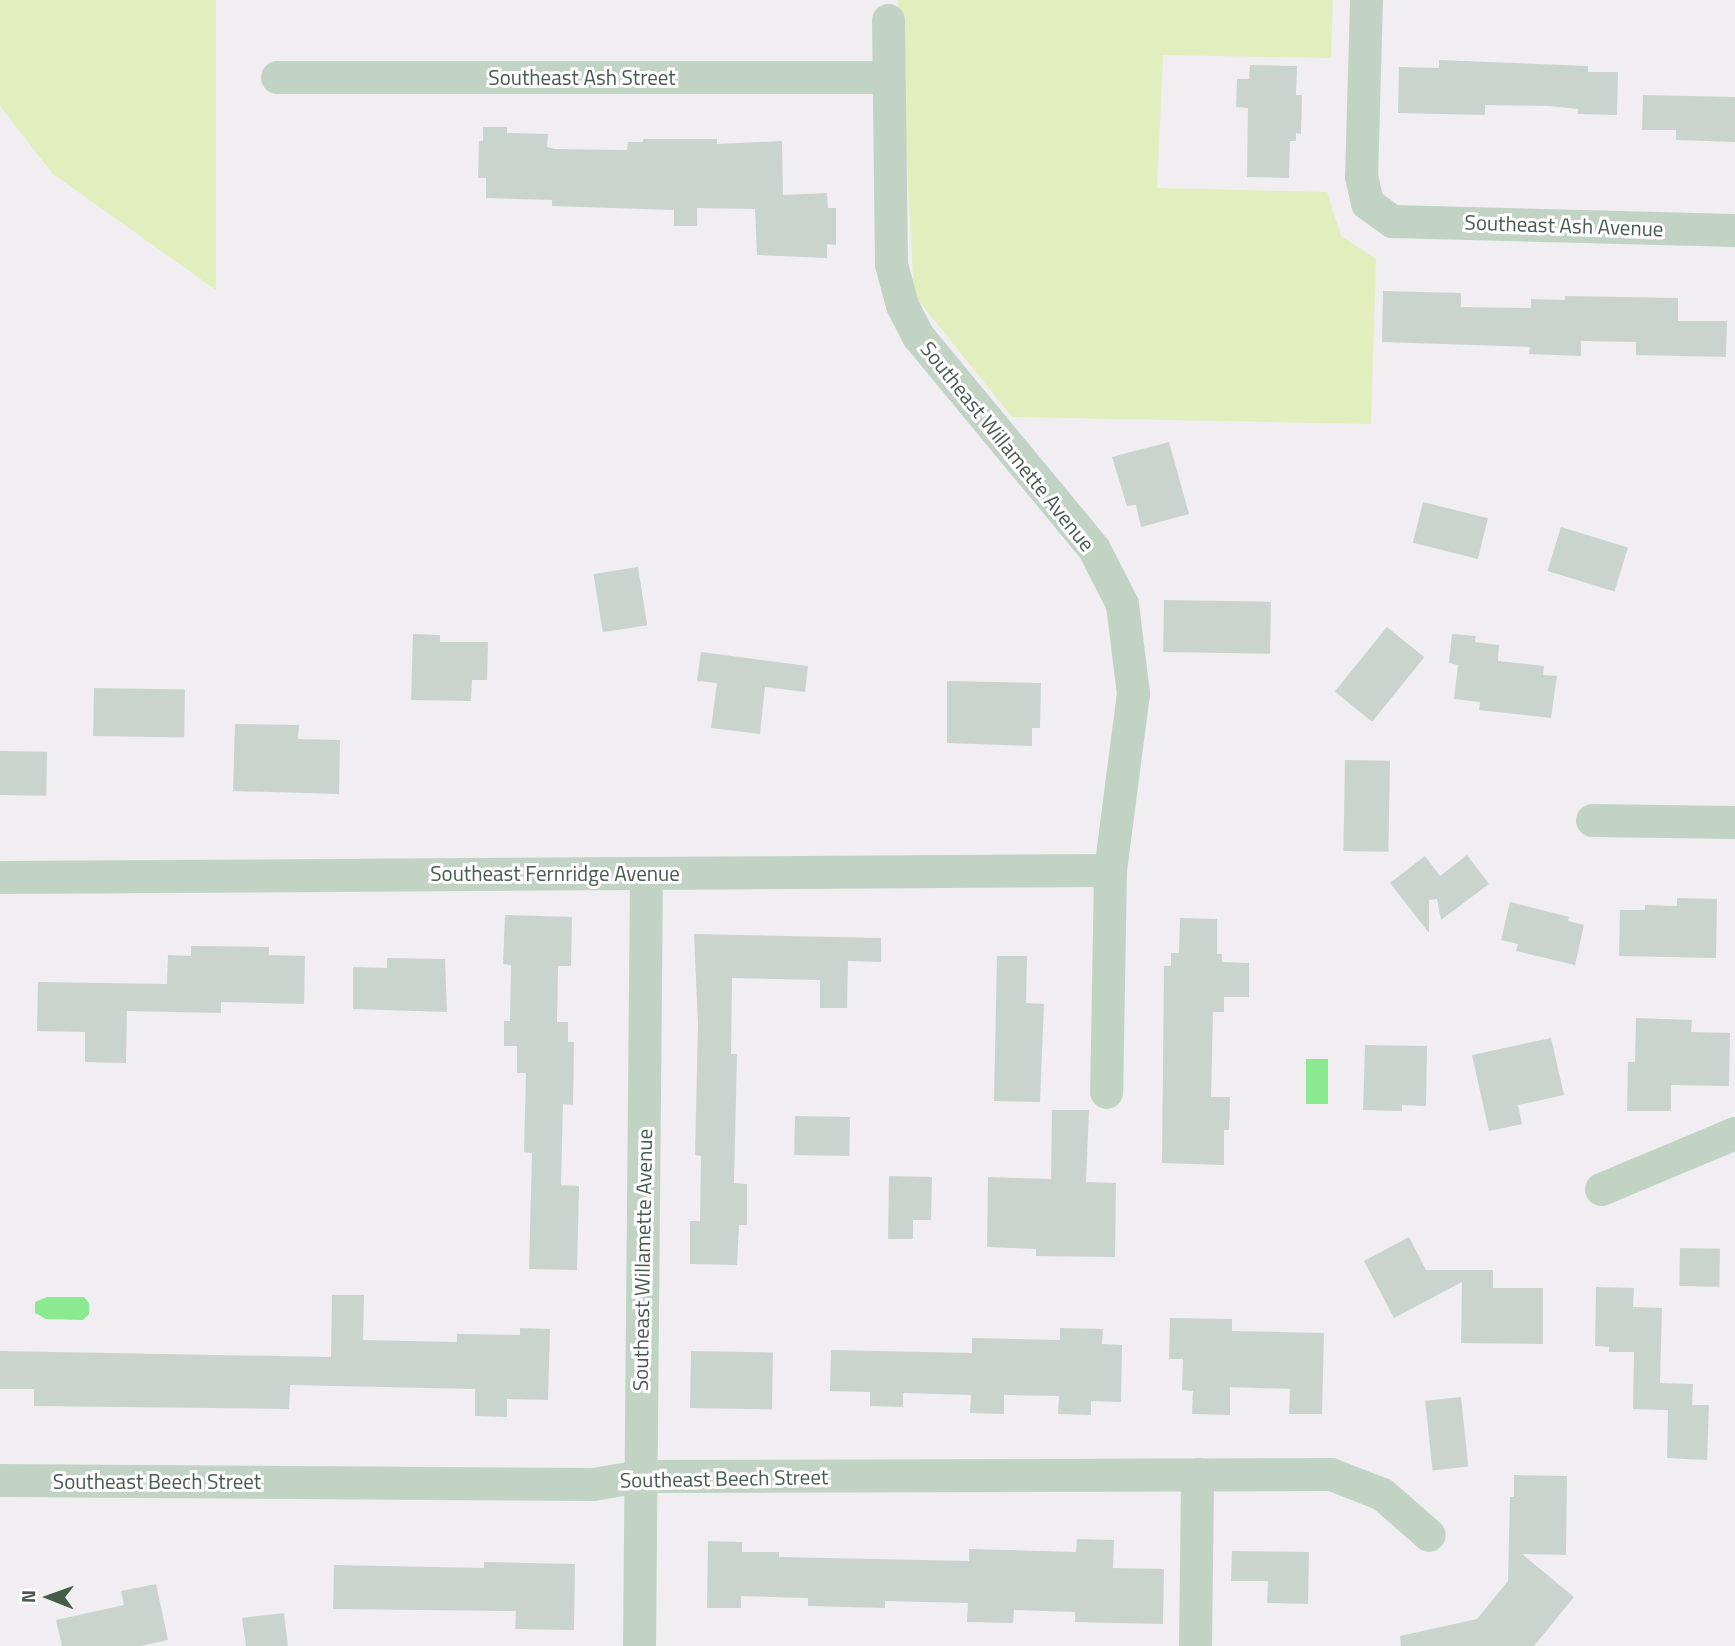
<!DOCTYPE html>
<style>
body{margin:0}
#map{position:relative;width:1735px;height:1646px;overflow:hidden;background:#f0eef1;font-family:"Titillium Web",sans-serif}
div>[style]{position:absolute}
.green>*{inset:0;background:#e2eebd}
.water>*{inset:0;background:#8be990;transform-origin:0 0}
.building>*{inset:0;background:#cbd3cf;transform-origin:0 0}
.minor>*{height:33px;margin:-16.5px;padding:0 16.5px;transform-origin:16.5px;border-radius:16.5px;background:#c2d3c6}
span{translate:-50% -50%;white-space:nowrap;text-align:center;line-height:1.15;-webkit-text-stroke:6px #fff;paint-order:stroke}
.street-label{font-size:21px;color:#475b4d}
.north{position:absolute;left:14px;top:1562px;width:70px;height:70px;-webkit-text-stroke:5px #fff;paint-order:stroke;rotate:271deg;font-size:19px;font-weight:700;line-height:28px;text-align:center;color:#475b4d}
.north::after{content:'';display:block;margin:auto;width:24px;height:32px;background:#475b4d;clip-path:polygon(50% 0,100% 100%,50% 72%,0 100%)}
</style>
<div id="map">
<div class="green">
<div style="clip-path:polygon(0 0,216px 0,216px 290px,53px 174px,0 106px)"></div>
<div style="clip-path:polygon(898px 0,1333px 0,1331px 58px,1163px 55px,1157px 188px,1327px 192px,1341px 236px,1376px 259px,1371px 424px,1012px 417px,914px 295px)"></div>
</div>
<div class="water">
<div style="left:1306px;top:1059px;width:22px;height:45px"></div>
<div style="clip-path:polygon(47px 1297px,84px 1297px,89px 1303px,89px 1314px,83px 1320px,46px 1319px,35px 1313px,35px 1302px)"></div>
</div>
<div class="building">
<div style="clip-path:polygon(1439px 60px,1588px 66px,1588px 72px,1618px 72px,1617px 115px,1578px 114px,1578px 109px,1549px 106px,1485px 105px,1485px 115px,1398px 113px,1399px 67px,1439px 68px)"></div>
<div style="clip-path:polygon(1250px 65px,1297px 66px,1296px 95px,1302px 95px,1301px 134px,1296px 133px,1296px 141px,1290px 141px,1289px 178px,1247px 177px,1248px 108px,1236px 107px,1237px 79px,1249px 79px)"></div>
<div style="clip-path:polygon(1643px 95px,1735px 97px,1735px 142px,1676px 140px,1676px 130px,1642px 130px)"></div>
<div style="clip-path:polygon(483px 127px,507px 127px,507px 133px,548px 134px,547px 147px,555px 149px,627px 150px,628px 142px,643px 142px,643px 139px,717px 139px,717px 144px,782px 141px,783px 195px,827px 193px,828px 208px,836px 208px,836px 245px,827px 244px,827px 258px,757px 255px,755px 209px,697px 208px,697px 226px,674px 226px,674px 210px,552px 206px,552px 200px,486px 198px,486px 178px,478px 178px,479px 141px,483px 141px)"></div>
<div style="clip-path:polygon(1383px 291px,1461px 293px,1461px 307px,1531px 308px,1531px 299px,1565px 300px,1565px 296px,1678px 298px,1678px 321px,1727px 321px,1726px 357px,1636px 355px,1636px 342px,1581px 341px,1581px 356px,1529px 354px,1530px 347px,1382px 342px)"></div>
<div style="clip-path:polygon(1169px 442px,1189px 514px,1141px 527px,1136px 505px,1127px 506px,1112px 457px)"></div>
<div style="left:1423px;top:502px;width:67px;height:42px;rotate:14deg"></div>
<div style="left:1561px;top:527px;width:70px;height:46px;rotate:17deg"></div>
<div style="left:638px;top:567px;width:59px;height:45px;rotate:81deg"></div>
<div style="left:1164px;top:600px;width:107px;height:52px;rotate:1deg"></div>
<div style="left:1387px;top:627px;width:48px;height:83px;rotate:39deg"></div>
<div style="clip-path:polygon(413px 634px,440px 635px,440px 642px,488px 642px,487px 680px,472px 680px,471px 701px,411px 700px)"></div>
<div style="clip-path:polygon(1452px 634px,1476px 636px,1475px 642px,1499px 645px,1498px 661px,1544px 666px,1543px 675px,1557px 676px,1551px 718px,1479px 710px,1480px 702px,1454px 699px,1458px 665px,1449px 663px)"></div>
<div style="clip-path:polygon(701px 652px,808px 666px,805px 692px,765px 687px,760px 734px,711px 728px,717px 683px,697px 681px)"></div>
<div style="clip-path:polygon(947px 681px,1041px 683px,1040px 728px,1032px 728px,1032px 746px,947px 743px)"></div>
<div style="left:94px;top:688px;width:91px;height:48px;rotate:1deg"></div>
<div style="clip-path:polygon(235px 724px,299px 725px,298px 739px,340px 740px,339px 794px,233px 791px)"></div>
<div style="left:0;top:751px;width:47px;height:44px;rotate:1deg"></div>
<div style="left:1345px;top:760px;width:45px;height:91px;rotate:1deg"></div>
<div style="clip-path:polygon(1467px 855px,1489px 884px,1441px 920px,1437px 899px,1429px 900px,1429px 933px,1390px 883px,1425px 856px,1440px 876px)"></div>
<div style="clip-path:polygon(1677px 898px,1717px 899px,1716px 958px,1619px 956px,1620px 910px,1645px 910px,1645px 905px,1677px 906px)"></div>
<div style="clip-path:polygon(1510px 902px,1569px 917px,1568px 921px,1584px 925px,1575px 965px,1516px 951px,1518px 944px,1501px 940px)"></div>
<div style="clip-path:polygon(505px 915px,572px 917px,571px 966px,558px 966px,557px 1022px,568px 1022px,568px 1042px,574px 1042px,573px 1105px,563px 1104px,561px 1185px,579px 1186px,577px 1270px,529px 1269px,532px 1153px,524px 1152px,526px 1073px,517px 1073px,517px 1046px,504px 1046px,504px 1021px,510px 1021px,511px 965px,503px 964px)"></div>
<div style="clip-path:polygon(1180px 918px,1217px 919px,1217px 954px,1222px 954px,1222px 962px,1249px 963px,1249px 997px,1224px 997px,1224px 1012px,1213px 1012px,1211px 1097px,1230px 1097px,1229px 1130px,1224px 1130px,1224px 1165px,1162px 1163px,1164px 966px,1171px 966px,1171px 953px,1179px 953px)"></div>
<div style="clip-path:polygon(694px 934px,881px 938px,881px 962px,848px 961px,847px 1008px,820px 1008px,820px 980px,732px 978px,731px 1054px,737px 1054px,734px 1183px,747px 1184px,747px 1225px,739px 1225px,737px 1265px,690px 1264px,690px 1221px,700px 1221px,701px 1156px,695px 1155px,698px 1024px)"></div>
<div style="clip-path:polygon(191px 946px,269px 947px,269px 955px,305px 956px,304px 1004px,221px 1002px,221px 1013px,127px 1011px,126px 1063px,85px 1062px,85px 1032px,37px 1031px,38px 982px,167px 984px,168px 955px,191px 956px)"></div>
<div style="clip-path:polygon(997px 956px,1027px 956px,1026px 1003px,1044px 1004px,1040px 1102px,994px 1101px)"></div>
<div style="clip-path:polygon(387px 958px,445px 959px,447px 1012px,353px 1009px,353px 967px,387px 968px)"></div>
<div style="clip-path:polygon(1636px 1018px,1692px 1020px,1691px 1032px,1730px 1033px,1729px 1086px,1671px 1085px,1671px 1111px,1627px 1111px,1628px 1062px,1635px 1062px)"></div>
<div style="clip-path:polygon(1551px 1038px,1564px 1095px,1518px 1105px,1522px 1124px,1489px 1131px,1472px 1055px)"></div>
<div style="clip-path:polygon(1365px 1045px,1427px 1046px,1426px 1106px,1402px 1105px,1402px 1111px,1363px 1110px)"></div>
<div style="clip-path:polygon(1052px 1110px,1089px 1110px,1086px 1182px,1116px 1183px,1115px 1257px,1036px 1256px,1036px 1249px,987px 1247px,988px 1177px,1051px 1179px)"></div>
<div style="left:795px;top:1116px;width:55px;height:39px;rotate:1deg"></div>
<div style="clip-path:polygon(889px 1176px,932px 1177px,931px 1220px,913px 1220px,913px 1239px,888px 1239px)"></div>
<div style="clip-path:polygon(1409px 1237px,1426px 1270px,1493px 1270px,1493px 1288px,1543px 1288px,1543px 1344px,1461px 1343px,1462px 1282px,1394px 1318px,1364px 1261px)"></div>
<div style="left:1680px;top:1248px;width:40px;height:38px;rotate:1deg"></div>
<div style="clip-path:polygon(1596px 1287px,1634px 1288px,1633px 1307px,1662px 1308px,1660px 1383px,1693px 1384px,1692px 1405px,1709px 1405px,1707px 1460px,1667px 1458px,1668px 1410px,1633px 1409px,1634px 1352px,1609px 1352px,1609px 1347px,1595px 1346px)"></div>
<div style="clip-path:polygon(332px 1295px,364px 1295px,363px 1340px,457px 1342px,457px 1334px,520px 1335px,520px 1328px,550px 1329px,548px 1400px,507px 1399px,507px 1417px,475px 1416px,475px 1389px,290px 1385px,289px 1409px,34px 1406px,34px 1389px,0 1389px,0 1351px,331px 1357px)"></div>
<div style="clip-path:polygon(1170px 1318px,1232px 1319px,1232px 1331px,1324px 1333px,1322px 1414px,1289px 1414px,1290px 1389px,1230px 1387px,1230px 1415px,1192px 1414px,1193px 1391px,1182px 1390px,1183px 1359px,1169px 1359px)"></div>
<div style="clip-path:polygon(1060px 1328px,1103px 1329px,1102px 1344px,1122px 1345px,1121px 1402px,1091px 1401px,1091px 1415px,1058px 1414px,1059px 1396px,1004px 1395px,1004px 1414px,970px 1413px,971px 1395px,903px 1393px,903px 1407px,870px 1406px,870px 1392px,830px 1391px,831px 1350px,972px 1353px,972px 1338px,1060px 1340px)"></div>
<div style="left:691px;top:1351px;width:82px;height:57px;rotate:1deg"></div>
<div style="left:1461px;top:1397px;width:70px;height:36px;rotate:84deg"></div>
<div style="clip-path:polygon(1514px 1475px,1567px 1476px,1566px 1555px,1522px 1554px,1574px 1597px,1534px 1646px,1401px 1646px,1400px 1636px,1477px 1619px,1508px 1581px,1510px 1497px,1514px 1497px)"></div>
<div style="clip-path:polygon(1077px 1539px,1114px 1540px,1113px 1568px,1164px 1569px,1163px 1624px,1075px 1622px,1075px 1612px,1014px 1610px,1013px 1623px,967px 1622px,968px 1603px,885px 1601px,885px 1608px,808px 1606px,808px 1598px,741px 1596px,741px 1608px,707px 1608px,708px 1541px,742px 1542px,742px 1552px,779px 1552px,779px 1557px,969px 1561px,969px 1549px,1076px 1552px)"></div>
<div style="clip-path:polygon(1232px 1551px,1309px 1552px,1308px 1604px,1267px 1603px,1268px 1581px,1231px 1581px)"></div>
<div style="clip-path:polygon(484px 1562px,575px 1564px,574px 1630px,515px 1629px,516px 1611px,333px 1609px,334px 1565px,484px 1568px)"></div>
<div style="clip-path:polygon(156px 1584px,168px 1640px,140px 1646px,62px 1646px,56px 1620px,124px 1605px,121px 1591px)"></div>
<div style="clip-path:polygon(284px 1613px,288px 1646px,246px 1646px,242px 1618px)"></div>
</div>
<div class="minor">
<div style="left:1366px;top:0;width:176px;rotate:91.6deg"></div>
<div style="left:1361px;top:176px;width:28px;rotate:77deg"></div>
<div style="left:1367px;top:203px;width:31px;rotate:36deg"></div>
<div style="left:1392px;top:221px;width:343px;rotate:1.5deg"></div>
<div style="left:888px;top:20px;width:244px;rotate:89.3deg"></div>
<div style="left:891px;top:264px;width:42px;rotate:75deg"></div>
<div style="left:902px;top:305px;width:35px;rotate:63deg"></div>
<div style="left:918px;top:336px;width:276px;rotate:50.4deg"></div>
<div style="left:1094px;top:549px;width:62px;rotate:63deg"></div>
<div style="left:1122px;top:604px;width:90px;rotate:83deg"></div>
<div style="left:1133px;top:693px;width:178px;rotate:97.4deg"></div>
<div style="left:1110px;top:870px;width:222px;rotate:91deg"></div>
<div style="left:277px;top:77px;width:610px"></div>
<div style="left:1592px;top:820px;width:143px;rotate:0.8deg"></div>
<div style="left:0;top:877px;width:1110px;rotate:-0.36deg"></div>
<div style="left:1601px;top:1189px;width:145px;rotate:-22.7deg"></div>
<div style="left:0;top:1480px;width:593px;rotate:0.39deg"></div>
<div style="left:593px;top:1484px;width:48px;rotate:-9.7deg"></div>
<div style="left:640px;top:1476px;width:691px;rotate:-0.17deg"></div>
<div style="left:1331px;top:1474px;width:55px;rotate:21.4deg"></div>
<div style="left:1382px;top:1494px;width:62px;rotate:41.1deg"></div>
<div style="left:639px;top:1646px;width:773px;rotate:-89.48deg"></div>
<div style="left:1195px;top:1646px;width:172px;rotate:-89.3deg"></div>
</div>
<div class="street-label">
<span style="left:582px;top:77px">Southeast Ash Street</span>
<span style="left:1564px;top:225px;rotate:2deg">Southeast Ash Avenue</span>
<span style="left:1008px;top:446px;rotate:51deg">Southeast Willamette Avenue</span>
<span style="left:555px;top:873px">Southeast Fernridge Avenue</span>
<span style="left:642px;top:1260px;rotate:-89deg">Southeast Willamette Avenue</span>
<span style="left:724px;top:1478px;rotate:-1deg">Southeast Beech Street</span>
<span style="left:157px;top:1481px">Southeast Beech Street</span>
</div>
<div class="north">N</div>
</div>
